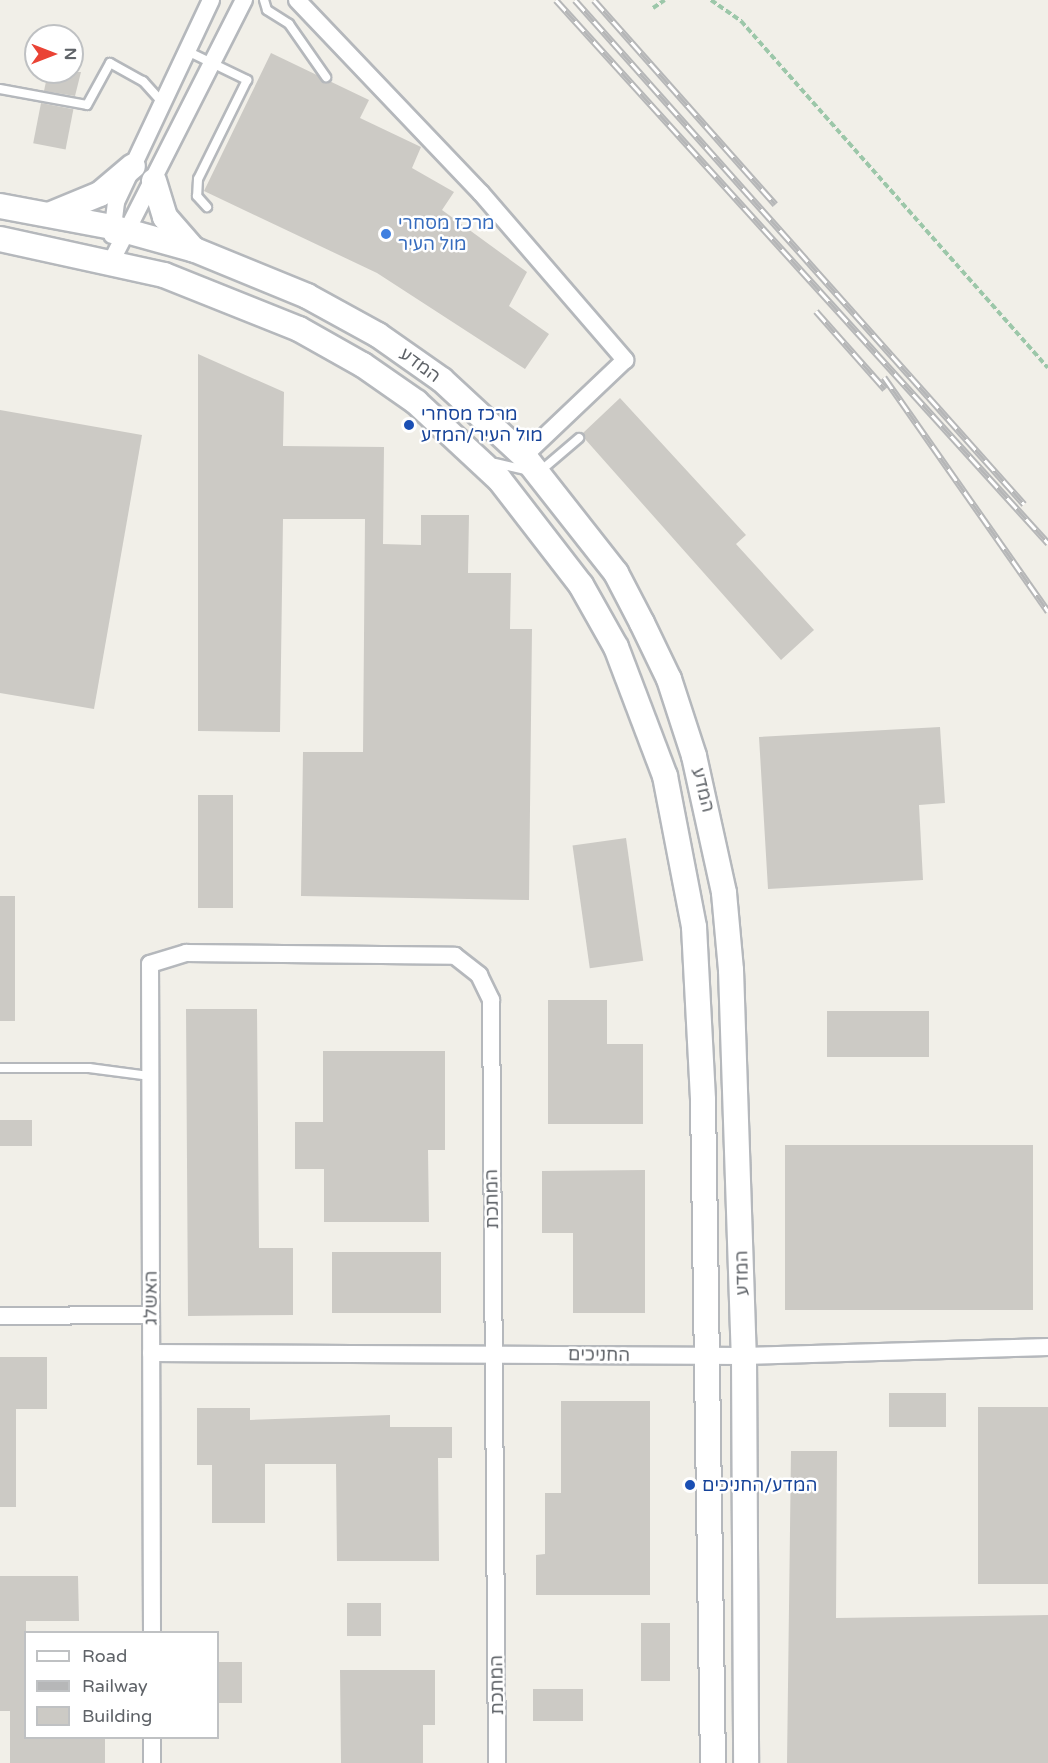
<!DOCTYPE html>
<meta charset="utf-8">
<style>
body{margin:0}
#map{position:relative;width:1048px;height:1763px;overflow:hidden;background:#f1efe8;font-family:"Varela Round",Heebo,sans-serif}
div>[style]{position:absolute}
.building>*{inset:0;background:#cccac5;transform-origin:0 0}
.path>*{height:4px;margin-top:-2px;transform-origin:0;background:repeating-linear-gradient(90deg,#9cc7a9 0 6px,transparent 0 9px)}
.roads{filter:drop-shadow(2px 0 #b5b8bc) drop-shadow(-2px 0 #b5b8bc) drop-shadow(0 2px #b5b8bc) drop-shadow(0 -2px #b5b8bc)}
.lane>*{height:8px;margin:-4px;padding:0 4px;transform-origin:4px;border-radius:4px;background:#fff}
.street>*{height:16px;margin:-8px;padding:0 8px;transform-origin:8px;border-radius:8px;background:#fff}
.secondary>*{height:24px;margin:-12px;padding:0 12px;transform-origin:12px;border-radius:12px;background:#fff}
.rail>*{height:7px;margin-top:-3.5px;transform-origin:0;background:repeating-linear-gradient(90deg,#fff 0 14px,#b6b7b8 0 28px);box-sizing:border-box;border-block:2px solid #b6b7b8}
.dots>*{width:16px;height:16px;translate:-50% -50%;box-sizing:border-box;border:3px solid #fff;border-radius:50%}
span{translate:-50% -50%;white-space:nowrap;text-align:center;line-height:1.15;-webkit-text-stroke:5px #fff;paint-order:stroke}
.shop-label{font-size:18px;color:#366cbe}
.left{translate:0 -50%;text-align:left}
.street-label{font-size:18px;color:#5f6368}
.transit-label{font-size:18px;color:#164399}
.legend{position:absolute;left:24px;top:1631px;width:195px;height:108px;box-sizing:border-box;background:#fff;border:2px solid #bfc1c3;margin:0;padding:8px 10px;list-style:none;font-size:18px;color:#5f6368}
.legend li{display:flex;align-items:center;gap:12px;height:30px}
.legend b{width:30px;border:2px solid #bfc1c3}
.north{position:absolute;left:24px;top:24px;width:60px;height:60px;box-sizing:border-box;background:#fff;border:2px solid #bfc1c3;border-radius:50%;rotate:90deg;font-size:16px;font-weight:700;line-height:24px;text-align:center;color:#5f6368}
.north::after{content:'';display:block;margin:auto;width:21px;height:27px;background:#ea4335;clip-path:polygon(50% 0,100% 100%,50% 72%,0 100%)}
</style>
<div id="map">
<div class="building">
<div style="clip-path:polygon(271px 53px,369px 100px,360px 118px,421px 147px,412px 168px,454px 192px,442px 210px,527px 272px,509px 306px,549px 334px,525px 369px,377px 273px,204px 191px)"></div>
<div style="clip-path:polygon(48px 72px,81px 72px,75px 96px,44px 91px)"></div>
<div style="left:41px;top:103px;width:33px;height:41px;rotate:11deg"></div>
<div style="clip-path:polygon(198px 354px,284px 392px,283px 446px,384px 447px,383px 544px,421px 545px,421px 515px,469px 515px,468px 573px,511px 573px,510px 629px,532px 629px,529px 900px,301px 896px,303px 752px,363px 752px,365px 519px,283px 519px,280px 732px,198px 731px)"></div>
<div style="clip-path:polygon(620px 398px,746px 535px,736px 544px,814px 630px,781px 660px,585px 439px,583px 433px)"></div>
<div style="clip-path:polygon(0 410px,142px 435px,94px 709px,0 693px)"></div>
<div style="clip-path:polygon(940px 727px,945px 803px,919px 805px,923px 880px,768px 889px,759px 737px)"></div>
<div style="left:198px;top:795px;width:35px;height:113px"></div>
<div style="left:626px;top:838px;width:124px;height:54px;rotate:82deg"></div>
<div style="left:0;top:896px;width:15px;height:125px"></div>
<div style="clip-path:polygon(548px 1000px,607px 1000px,607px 1044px,643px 1044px,643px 1124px,548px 1124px)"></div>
<div style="clip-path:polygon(186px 1009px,257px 1009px,259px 1248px,293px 1248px,293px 1315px,188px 1316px)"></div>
<div style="left:827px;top:1011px;width:102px;height:46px"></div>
<div style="clip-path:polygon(323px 1051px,445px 1051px,445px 1150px,428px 1150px,429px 1222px,324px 1222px,324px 1169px,295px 1169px,295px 1122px,323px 1122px)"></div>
<div style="left:0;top:1120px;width:32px;height:26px"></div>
<div style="left:785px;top:1145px;width:248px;height:165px"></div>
<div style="clip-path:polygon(645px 1170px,645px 1313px,573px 1313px,573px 1233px,542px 1233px,542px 1171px)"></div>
<div style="left:332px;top:1252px;width:109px;height:61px"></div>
<div style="clip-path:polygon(0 1357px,47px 1357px,47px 1409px,16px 1409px,16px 1507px,0 1507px)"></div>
<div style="left:889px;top:1393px;width:57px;height:34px"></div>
<div style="clip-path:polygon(561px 1401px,650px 1401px,650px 1595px,536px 1595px,536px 1555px,545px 1554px,545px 1493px,561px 1493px)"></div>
<div style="left:1048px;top:1407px;width:177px;height:70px;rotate:90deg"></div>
<div style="clip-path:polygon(197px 1408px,250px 1408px,250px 1420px,390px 1415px,390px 1427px,452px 1427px,452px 1458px,438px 1458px,439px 1561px,337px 1561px,336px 1464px,265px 1464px,265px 1523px,212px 1523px,212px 1465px,197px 1465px)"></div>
<div style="clip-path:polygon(791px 1451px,837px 1451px,836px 1618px,1048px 1615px,1048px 1763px,787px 1763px)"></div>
<div style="clip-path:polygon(0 1576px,78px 1576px,79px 1621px,26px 1621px,26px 1737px,105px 1737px,105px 1763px,10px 1763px,10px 1711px,0 1711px)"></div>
<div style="left:381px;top:1603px;width:33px;height:34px;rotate:90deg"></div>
<div style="left:641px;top:1623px;width:29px;height:58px"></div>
<div style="left:218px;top:1662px;width:24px;height:41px"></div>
<div style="clip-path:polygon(340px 1670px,435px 1670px,435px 1725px,423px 1725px,423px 1763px,341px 1763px)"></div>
<div style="left:533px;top:1689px;width:50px;height:32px"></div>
</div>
<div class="path">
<div style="left:711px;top:0;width:37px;rotate:35deg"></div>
<div style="left:741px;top:21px;width:463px;rotate:48.5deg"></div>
<div style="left:653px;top:8px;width:14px;rotate:-34deg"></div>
</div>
<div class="roads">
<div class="lane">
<div style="left:264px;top:0;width:10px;rotate:73deg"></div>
<div style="left:267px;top:10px;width:26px;rotate:32deg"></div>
<div style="left:289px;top:24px;width:65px;rotate:55.1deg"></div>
<div style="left:187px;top:51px;width:67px;rotate:25.8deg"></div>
<div style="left:247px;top:80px;width:110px;rotate:116.3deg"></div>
<div style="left:198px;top:179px;width:17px;rotate:93deg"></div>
<div style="left:197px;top:196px;width:15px;rotate:48deg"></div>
<div style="left:0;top:89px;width:88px;rotate:10.4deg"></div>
<div style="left:87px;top:105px;width:48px;rotate:-61.3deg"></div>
<div style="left:110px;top:63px;width:38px;rotate:29deg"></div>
<div style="left:143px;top:81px;width:30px;rotate:48deg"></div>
<div style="left:495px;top:463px;width:44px;rotate:13.1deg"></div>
<div style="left:538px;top:473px;width:54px;rotate:-40.5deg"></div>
<div style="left:0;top:1068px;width:89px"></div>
<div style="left:89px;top:1068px;width:62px;rotate:7.5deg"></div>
</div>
<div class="street">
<div style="left:297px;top:0;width:267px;rotate:46.4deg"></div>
<div style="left:481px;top:193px;width:221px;rotate:49.2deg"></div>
<div style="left:625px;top:360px;width:139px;rotate:136.5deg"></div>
<div style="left:112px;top:235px;width:33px;rotate:-83deg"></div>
<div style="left:116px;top:202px;width:223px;rotate:-64.8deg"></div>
<div style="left:112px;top:260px;width:292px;rotate:-63.1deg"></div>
<div style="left:0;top:1316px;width:151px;rotate:-0.4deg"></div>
<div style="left:151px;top:1353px;width:593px;rotate:0.29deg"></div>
<div style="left:744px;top:1356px;width:304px;rotate:-1.7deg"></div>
<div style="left:152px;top:1632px;width:668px;rotate:-90.17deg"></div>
<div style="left:150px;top:964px;width:38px;rotate:-17deg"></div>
<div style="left:186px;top:953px;width:269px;rotate:0.6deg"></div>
<div style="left:455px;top:956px;width:31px;rotate:38deg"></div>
<div style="left:479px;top:975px;width:28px;rotate:64deg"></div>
<div style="left:491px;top:1000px;width:763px;rotate:89.55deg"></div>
<div style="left:152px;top:1738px;width:25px;rotate:90deg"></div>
</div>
<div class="secondary">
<div style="left:154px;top:181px;width:38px;rotate:73deg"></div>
<div style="left:165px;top:217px;width:43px;rotate:48.8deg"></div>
<div style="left:0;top:206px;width:114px;rotate:10.6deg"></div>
<div style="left:112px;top:227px;width:86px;rotate:15.5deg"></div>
<div style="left:195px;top:250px;width:121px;rotate:22.3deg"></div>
<div style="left:307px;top:296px;width:81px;rotate:28.8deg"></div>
<div style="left:378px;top:335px;width:78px;rotate:35.1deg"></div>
<div style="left:442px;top:380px;width:112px;rotate:42.8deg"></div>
<div style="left:524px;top:456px;width:149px;rotate:51.8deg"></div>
<div style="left:616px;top:573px;width:56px;rotate:62.5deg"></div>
<div style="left:642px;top:623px;width:62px;rotate:64.3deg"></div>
<div style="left:669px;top:679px;width:81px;rotate:72deg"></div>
<div style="left:694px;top:756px;width:140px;rotate:77.6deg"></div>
<div style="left:724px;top:893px;width:77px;rotate:84.8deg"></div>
<div style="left:731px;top:970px;width:386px;rotate:88.1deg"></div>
<div style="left:744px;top:1356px;width:407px;rotate:89.7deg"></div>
<div style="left:51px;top:214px;width:53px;rotate:-22.2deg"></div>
<div style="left:100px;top:194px;width:43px;rotate:-40.3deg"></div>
<div style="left:0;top:239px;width:168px;rotate:12.4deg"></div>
<div style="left:164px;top:275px;width:145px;rotate:21.8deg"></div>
<div style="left:299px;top:329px;width:73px;rotate:29.4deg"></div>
<div style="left:363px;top:365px;width:65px;rotate:34.9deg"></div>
<div style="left:416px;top:402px;width:113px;rotate:42.9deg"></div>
<div style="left:499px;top:479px;width:134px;rotate:52.3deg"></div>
<div style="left:581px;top:585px;width:71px;rotate:60.6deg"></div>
<div style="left:616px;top:647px;width:138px;rotate:69.2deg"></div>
<div style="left:665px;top:776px;width:154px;rotate:79.1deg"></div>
<div style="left:694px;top:927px;width:173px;rotate:87deg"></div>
<div style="left:703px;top:1100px;width:663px;rotate:89.14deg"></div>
</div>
</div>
<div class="rail">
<div style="left:556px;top:0;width:733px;rotate:47.82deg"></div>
<div style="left:575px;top:0;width:675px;rotate:48.3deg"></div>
<div style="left:594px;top:0;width:273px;rotate:48.4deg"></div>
<div style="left:816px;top:311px;width:104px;rotate:48.5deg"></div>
<div style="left:884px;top:377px;width:286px;rotate:55deg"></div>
</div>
<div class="dots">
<div style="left:386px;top:234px;background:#3f7fe0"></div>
<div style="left:409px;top:425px;background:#1a4fb4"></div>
<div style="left:690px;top:1485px;background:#1a4fb4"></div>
</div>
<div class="shop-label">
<span class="left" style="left:398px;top:234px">מרכז מסחרי<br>מול העיר</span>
</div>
<div class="street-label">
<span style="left:420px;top:365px;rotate:36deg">המדע</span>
<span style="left:703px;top:790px;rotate:76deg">המדע</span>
<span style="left:492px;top:1199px;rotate:-91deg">המתכת</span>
<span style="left:742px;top:1273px;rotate:-91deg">המדע</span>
<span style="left:151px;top:1298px;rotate:-90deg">האשלג</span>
<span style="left:599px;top:1355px;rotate:1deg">החניכים</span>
<span style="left:497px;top:1685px;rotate:-91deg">המתכת</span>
</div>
<div class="transit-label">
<span class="left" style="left:421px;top:425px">מרכז מסחרי<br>מול העיר/המדע</span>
<span class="left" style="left:702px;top:1485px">המדע/החניכים</span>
</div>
<ul class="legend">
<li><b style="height:8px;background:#fff"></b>Road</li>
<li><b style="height:8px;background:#b6b7b8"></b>Railway</li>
<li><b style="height:16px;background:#cccac5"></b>Building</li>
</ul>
<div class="north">N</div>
</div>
